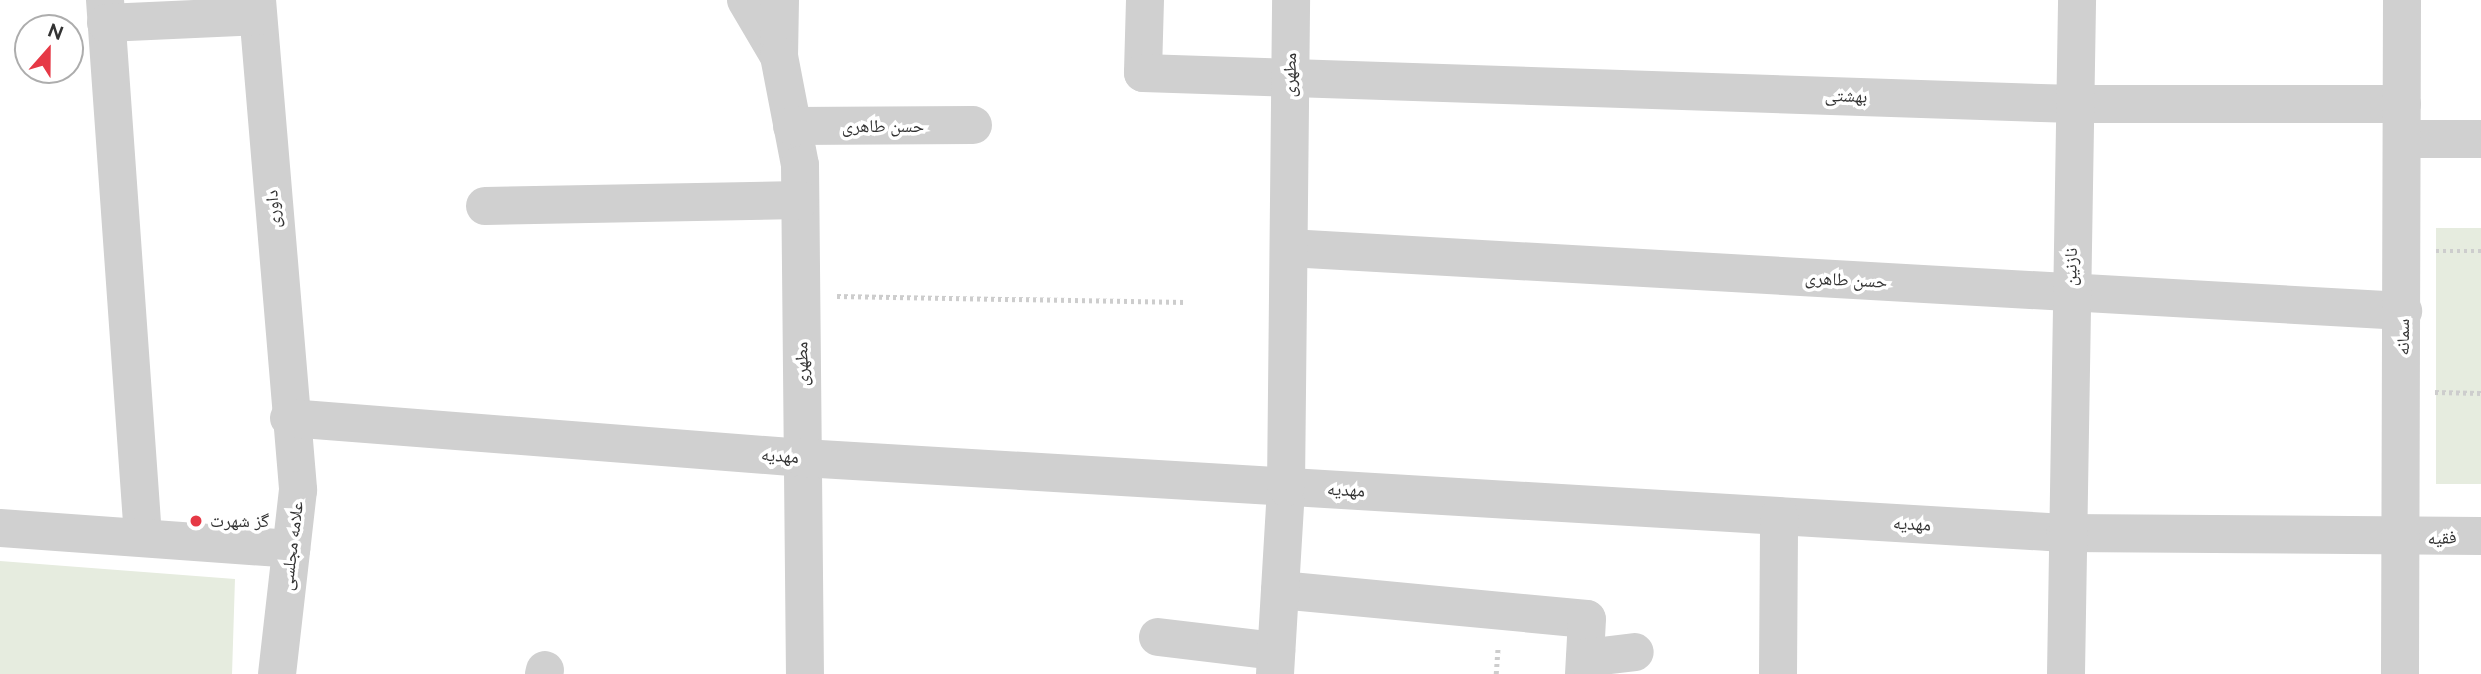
<!DOCTYPE html>
<meta charset="utf-8">
<style>
body{margin:0}
#map{position:relative;width:2481px;height:674px;overflow:hidden;background:#fff;font-family:Raleway,"Noto Naskh Arabic",sans-serif}
div>[style]{position:absolute}
.green>*{inset:0;background:#e6ecdf;transform-origin:0 0}
.path>*{height:4.5px;margin-top:-2.25px;transform-origin:0;background:repeating-linear-gradient(90deg,#cdcdcd 0 3.5px,transparent 0 7px)}
.minor>*{height:38px;margin:-19px;padding:0 19px;transform-origin:19px;border-radius:19px;background:#d0d0d0}
.dots>*{width:19px;height:19px;translate:-50% -50%;box-sizing:border-box;border:4px solid #fff;border-radius:50%}
span{translate:-50% -50%;white-space:nowrap;text-align:center;line-height:1.15;-webkit-text-stroke:7px #fff;paint-order:stroke}
.street-label{font-size:18px;color:#333}
.poi-label{font-size:18px;color:#333}
.left{translate:0 -50%;text-align:left}
.north{position:absolute;left:14px;top:14px;width:70px;height:70px;box-sizing:border-box;background:#fff;border:2px solid #adadad;border-radius:50%;rotate:21deg;font-size:19px;font-weight:700;line-height:28px;text-align:center;color:#333}
.north::after{content:'';display:block;margin:auto;width:24px;height:32px;background:#e63946;clip-path:polygon(50% 0,100% 100%,50% 72%,0 100%)}
</style>
<div id="map">
<div class="green">
<div style="left:2481px;top:228px;width:256px;height:45px;rotate:90deg"></div>
<div style="clip-path:polygon(0 561px,235px 579px,232px 674px,0 674px)"></div>
</div>
<div class="path">
<div style="left:2436px;top:251px;width:45px"></div>
<div style="left:837px;top:296px;width:348px;rotate:1deg"></div>
<div style="left:2435px;top:392px;width:46px;rotate:1.2deg"></div>
<div style="left:1496px;top:674px;width:27px;rotate:-86deg"></div>
</div>
<div class="minor">
<div style="left:105px;top:0;width:538px;rotate:85.95deg"></div>
<div style="left:257px;top:0;width:492px;rotate:85.2deg"></div>
<div style="left:298px;top:490px;width:185px;rotate:96.5deg"></div>
<div style="left:746px;top:0;width:65px;rotate:59.5deg"></div>
<div style="left:780px;top:0;width:56px;rotate:91deg"></div>
<div style="left:779px;top:56px;width:111px;rotate:79.1deg"></div>
<div style="left:800px;top:165px;width:509px;rotate:89.44deg"></div>
<div style="left:1145px;top:0;width:73px;rotate:91.6deg"></div>
<div style="left:1143px;top:73px;width:933px;rotate:1.91deg"></div>
<div style="left:2075px;top:104px;width:327px"></div>
<div style="left:106px;top:23px;width:152px;rotate:-2.6deg"></div>
<div style="left:792px;top:126px;width:181px;rotate:-0.3deg"></div>
<div style="left:2402px;top:139px;width:79px"></div>
<div style="left:485px;top:206px;width:315px;rotate:-1.1deg"></div>
<div style="left:1289px;top:248px;width:1116px;rotate:3.24deg"></div>
<div style="left:289px;top:418px;width:516px;rotate:4.45deg"></div>
<div style="left:803px;top:458px;width:1264px;rotate:3.4deg"></div>
<div style="left:2065px;top:533px;width:416px;rotate:0.4deg"></div>
<div style="left:0;top:528px;width:292px;rotate:4.1deg"></div>
<div style="left:1280px;top:590px;width:308px;rotate:5.4deg"></div>
<div style="left:1587px;top:619px;width:55px;rotate:93.1deg"></div>
<div style="left:1158px;top:637px;width:119px;rotate:6.8deg"></div>
<div style="left:1585px;top:658px;width:50px;rotate:-6.8deg"></div>
<div style="left:544px;top:674px;width:4px;rotate:-76deg"></div>
<div style="left:1275px;top:674px;width:187px;rotate:-86.6deg"></div>
<div style="left:1286px;top:487px;width:487px;rotate:-89.4deg"></div>
<div style="left:1778px;top:674px;width:158px;rotate:-89.6deg"></div>
<div style="left:2066px;top:674px;width:674px;rotate:-89.06deg"></div>
<div style="left:2400px;top:674px;width:674px;rotate:-89.83deg"></div>
</div>
<div class="dots">
<div style="left:196px;top:521px;background:#e63946"></div>
</div>
<div class="street-label">
<span style="left:1290px;top:75px;rotate:-89deg">مطهری</span>
<span style="left:1846px;top:96px;rotate:2deg">بهشتی</span>
<span style="left:883px;top:126px">حسن طاهری</span>
<span style="left:273px;top:209px;rotate:-94deg">داوری</span>
<span style="left:2071px;top:267px;rotate:-89deg">نازنین</span>
<span style="left:1846px;top:280px;rotate:3deg">حسن طاهری</span>
<span style="left:2403px;top:337px;rotate:-90deg">سمانه</span>
<span style="left:802px;top:364px;rotate:-91deg">مطهری</span>
<span style="left:780px;top:456px;rotate:4deg">مهدیه</span>
<span style="left:1346px;top:490px;rotate:3deg">مهدیه</span>
<span style="left:1912px;top:524px;rotate:3deg">مهدیه</span>
<span style="left:2442px;top:538px;rotate:-3deg">فقیه</span>
<span style="left:292px;top:546px;rotate:-83deg">علامه مجلسی</span>
</div>
<div class="poi-label">
<span class="left" style="left:210px;top:521px">گز شهرت</span>
</div>
<div class="north">N</div>
</div>
